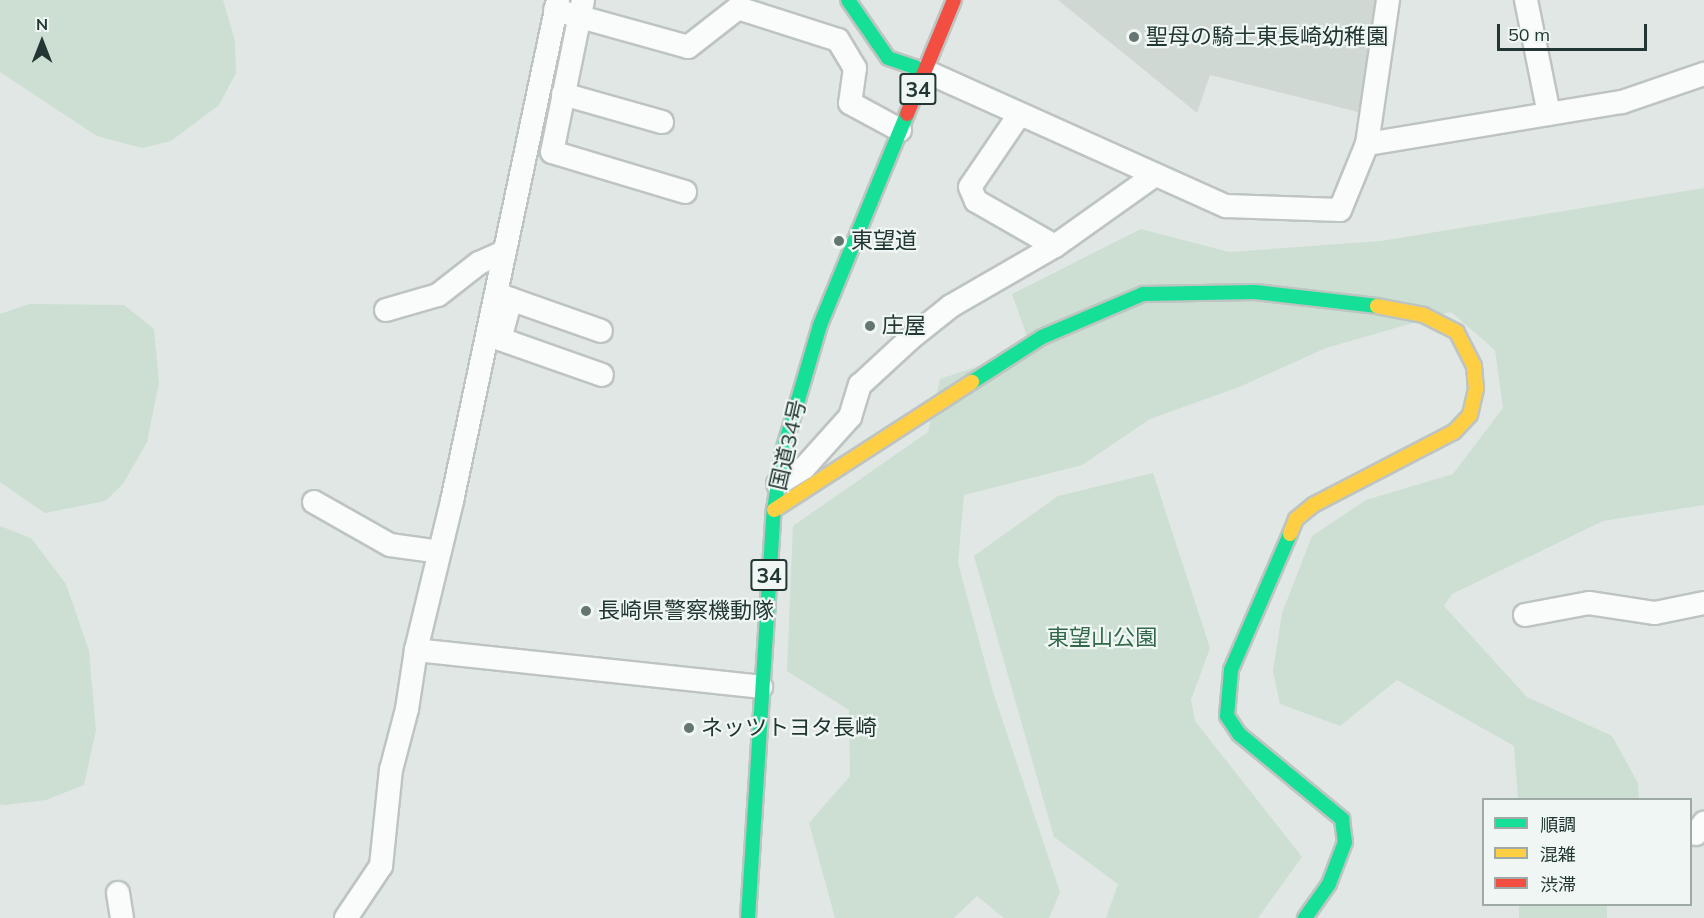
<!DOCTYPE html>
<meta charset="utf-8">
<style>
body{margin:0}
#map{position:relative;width:1704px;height:918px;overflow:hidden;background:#e1e7e4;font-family:Mulish,"Noto Sans JP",sans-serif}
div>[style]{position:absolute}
.built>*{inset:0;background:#d0d8d4}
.green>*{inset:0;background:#ccdfd2;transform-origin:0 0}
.roads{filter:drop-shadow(2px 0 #bec4c1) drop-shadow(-2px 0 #bec4c1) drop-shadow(0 2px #bec4c1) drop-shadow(0 -2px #bec4c1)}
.street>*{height:22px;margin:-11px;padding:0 11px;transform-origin:11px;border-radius:11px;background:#fafbfb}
.fast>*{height:14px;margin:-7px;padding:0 7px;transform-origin:7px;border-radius:7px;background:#16e098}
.slow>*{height:14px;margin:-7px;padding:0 7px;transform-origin:7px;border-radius:7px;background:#ffcf43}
.jam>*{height:14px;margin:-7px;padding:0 7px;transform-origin:7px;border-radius:7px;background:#f24e42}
.dots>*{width:16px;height:16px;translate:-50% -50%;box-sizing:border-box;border:3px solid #eff6f3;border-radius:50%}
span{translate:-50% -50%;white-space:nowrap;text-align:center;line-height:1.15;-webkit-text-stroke:4.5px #eff6f3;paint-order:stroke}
.shield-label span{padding:2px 4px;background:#eff6f3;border:2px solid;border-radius:4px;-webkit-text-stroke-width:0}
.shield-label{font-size:21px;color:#223733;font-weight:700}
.poi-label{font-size:22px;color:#223733}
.left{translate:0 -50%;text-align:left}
.street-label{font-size:22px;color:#223733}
.park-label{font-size:22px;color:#31694a}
.legend{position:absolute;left:1482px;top:798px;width:210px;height:108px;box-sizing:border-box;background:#eff6f3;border:2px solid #9daaa6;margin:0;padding:8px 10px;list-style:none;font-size:18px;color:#223733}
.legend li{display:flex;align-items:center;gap:12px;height:30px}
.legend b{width:30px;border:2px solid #9daaa6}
.north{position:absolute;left:12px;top:12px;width:60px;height:60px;-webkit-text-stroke:4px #eff6f3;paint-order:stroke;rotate:0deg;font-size:16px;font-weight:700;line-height:24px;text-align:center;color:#223733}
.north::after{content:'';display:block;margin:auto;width:21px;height:27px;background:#223733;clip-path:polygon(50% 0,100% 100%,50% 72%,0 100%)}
.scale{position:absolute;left:1497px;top:24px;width:150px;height:27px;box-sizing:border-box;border:3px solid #223733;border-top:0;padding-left:8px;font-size:18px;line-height:21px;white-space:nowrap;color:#223733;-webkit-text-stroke:4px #eff6f3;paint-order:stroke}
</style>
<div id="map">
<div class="built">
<div style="clip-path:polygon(1058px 0,1380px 0,1362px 113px,1210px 75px,1197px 113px)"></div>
</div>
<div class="green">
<div style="clip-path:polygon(0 0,223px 0,235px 41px,236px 73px,219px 105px,171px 141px,142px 148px,97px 136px,0 72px)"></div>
<div style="clip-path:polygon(1704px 188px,1704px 505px,1603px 521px,1452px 594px,1444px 606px,1527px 697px,1612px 736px,1638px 783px,1639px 799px,1518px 799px,1514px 746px,1397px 680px,1340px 726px,1280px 704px,1273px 671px,1282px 613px,1312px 536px,1366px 500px,1453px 474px,1503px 408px,1495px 350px,1451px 312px,1326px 348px,1239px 387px,1150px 419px,1082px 465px,964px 495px,958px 563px,993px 692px,1060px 892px,1049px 918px,1004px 918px,977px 896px,954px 918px,835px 918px,809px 823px,850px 776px,849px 710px,787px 671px,793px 526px,928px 432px,940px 379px,1003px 358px,1028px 339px,1012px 294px,1141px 229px,1229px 252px,1381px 241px)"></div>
<div style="clip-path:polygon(29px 304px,124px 305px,154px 329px,159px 383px,147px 442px,123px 484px,105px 501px,45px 513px,0 482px,0 314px)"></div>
<div style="clip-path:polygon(1153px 473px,1210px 648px,1191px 700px,1195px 721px,1302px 857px,1258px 918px,1106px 918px,1118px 884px,1054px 837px,974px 556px,1058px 496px)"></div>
<div style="clip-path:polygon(0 526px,31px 538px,66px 584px,89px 651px,96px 730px,84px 785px,46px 800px,5px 805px,0 804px)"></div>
<div style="left:1519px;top:905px;width:88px;height:13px"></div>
</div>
<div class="roads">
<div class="street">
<div style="left:583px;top:0;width:155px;rotate:101.5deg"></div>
<div style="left:552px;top:152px;width:139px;rotate:16.7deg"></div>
<div style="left:1526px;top:0;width:116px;rotate:78.6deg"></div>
<div style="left:555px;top:10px;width:138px;rotate:15.5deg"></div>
<div style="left:688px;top:47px;width:63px;rotate:-38deg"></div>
<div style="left:738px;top:8px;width:105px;rotate:17.7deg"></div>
<div style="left:838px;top:40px;width:33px;rotate:59deg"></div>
<div style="left:855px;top:68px;width:35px;rotate:98deg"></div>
<div style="left:850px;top:103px;width:57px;rotate:28.4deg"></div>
<div style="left:925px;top:71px;width:330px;rotate:24.2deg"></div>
<div style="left:1226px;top:206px;width:114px;rotate:2deg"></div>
<div style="left:1340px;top:210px;width:71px;rotate:-67.8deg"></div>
<div style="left:1367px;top:144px;width:146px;rotate:-81.7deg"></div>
<div style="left:563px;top:94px;width:103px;rotate:15.8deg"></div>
<div style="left:1019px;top:115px;width:87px;rotate:124.2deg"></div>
<div style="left:970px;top:187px;width:15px;rotate:67deg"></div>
<div style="left:976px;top:201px;width:91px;rotate:29.7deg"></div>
<div style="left:1367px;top:144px;width:258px;rotate:-9.4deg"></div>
<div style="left:1622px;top:102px;width:87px;rotate:-18.9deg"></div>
<div style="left:499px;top:295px;width:108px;rotate:19.4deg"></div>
<div style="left:511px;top:299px;width:41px;rotate:105.4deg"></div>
<div style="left:500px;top:339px;width:108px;rotate:19.4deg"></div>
<div style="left:386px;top:310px;width:54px;rotate:-16.1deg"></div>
<div style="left:438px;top:295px;width:52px;rotate:-38deg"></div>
<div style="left:479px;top:263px;width:27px;rotate:-24deg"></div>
<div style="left:778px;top:484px;width:31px;rotate:-32deg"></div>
<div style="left:804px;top:468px;width:69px;rotate:-48deg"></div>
<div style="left:850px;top:417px;width:34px;rotate:-73deg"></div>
<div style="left:860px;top:385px;width:69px;rotate:-42.7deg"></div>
<div style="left:911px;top:338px;width:51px;rotate:-38.7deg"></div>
<div style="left:951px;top:306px;width:120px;rotate:-30deg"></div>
<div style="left:1055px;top:246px;width:123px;rotate:-35.4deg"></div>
<div style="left:314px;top:502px;width:87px;rotate:29.5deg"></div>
<div style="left:390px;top:545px;width:50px;rotate:8deg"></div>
<div style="left:1525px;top:615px;width:65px;rotate:-10.6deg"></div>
<div style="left:1589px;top:603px;width:67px;rotate:8.6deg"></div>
<div style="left:1655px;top:613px;width:50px;rotate:-11.5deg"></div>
<div style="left:416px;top:650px;width:347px;rotate:6.1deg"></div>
<div style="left:1696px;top:834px;width:14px;rotate:-54deg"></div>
<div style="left:118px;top:893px;width:25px;rotate:81deg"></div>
<div style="left:346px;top:918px;width:63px;rotate:-56.1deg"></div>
<div style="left:381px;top:866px;width:97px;rotate:-84.1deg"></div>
<div style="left:391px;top:770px;width:63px;rotate:-75.3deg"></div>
<div style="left:407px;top:709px;width:60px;rotate:-81.3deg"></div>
<div style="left:416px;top:650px;width:153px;rotate:-76.4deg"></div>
<div style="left:452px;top:501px;width:512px;rotate:-78.05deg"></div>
</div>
<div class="fast">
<div style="left:848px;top:0;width:70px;rotate:55.4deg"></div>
<div style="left:888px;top:58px;width:39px;rotate:19deg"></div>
<div style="left:972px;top:382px;width:83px;rotate:-32.7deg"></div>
<div style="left:1042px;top:337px;width:110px;rotate:-23.1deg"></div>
<div style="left:1143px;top:294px;width:112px;rotate:-1deg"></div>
<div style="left:1255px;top:292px;width:123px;rotate:6.5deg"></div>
<div style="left:1290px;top:534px;width:148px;rotate:113.5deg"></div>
<div style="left:1231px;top:670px;width:46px;rotate:95deg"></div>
<div style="left:1227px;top:716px;width:22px;rotate:56deg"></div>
<div style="left:1239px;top:734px;width:134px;rotate:39.5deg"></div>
<div style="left:1342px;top:819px;width:23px;rotate:83deg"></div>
<div style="left:1345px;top:842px;width:45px;rotate:110.9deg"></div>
<div style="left:1329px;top:884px;width:42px;rotate:125.2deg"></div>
<div style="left:748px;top:918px;width:409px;rotate:-86.4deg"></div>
<div style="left:774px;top:510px;width:60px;rotate:-81.3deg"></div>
<div style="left:783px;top:451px;width:131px;rotate:-73.6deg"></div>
<div style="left:820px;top:325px;width:228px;rotate:-67.6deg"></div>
</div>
<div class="slow">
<div style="left:774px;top:510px;width:236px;rotate:-32.9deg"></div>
<div style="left:1290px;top:534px;width:16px;rotate:-68deg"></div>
<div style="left:1296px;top:519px;width:22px;rotate:-39deg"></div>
<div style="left:1313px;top:505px;width:159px;rotate:-27.4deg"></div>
<div style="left:1454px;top:432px;width:23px;rotate:-47deg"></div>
<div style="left:1470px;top:415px;width:27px;rotate:-77deg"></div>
<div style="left:1476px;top:389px;width:23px;rotate:-95deg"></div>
<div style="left:1474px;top:366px;width:38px;rotate:-117deg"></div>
<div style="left:1457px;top:332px;width:37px;rotate:-153deg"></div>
<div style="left:1424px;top:315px;width:48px;rotate:-169.2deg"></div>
</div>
<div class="jam">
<div style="left:907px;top:114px;width:123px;rotate:-67.6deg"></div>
</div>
</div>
<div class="dots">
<div style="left:1134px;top:37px;background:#657571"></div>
<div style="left:839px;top:241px;background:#657571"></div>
<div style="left:870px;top:326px;background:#657571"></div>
<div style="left:586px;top:611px;background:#657571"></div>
<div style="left:689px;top:728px;background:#657571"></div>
</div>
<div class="shield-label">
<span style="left:918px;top:89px">34</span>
<span style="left:769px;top:575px">34</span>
</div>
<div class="poi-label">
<span class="left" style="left:1146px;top:37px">聖母の騎士東長崎幼稚園</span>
<span class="left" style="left:851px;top:241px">東望道</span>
<span class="left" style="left:882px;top:326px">庄屋</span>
<span class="left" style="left:598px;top:611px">長崎県警察機動隊</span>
<span class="left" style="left:701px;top:728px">ネッツトヨタ長崎</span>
</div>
<div class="street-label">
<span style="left:788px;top:445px;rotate:-77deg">国道34号</span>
</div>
<div class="park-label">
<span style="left:1102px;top:638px">東望山公園</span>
</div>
<ul class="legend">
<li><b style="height:8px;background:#16e098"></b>順調</li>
<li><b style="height:8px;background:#ffcf43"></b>混雑</li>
<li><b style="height:8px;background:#f24e42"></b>渋滞</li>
</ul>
<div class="north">N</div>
<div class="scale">50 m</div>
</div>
